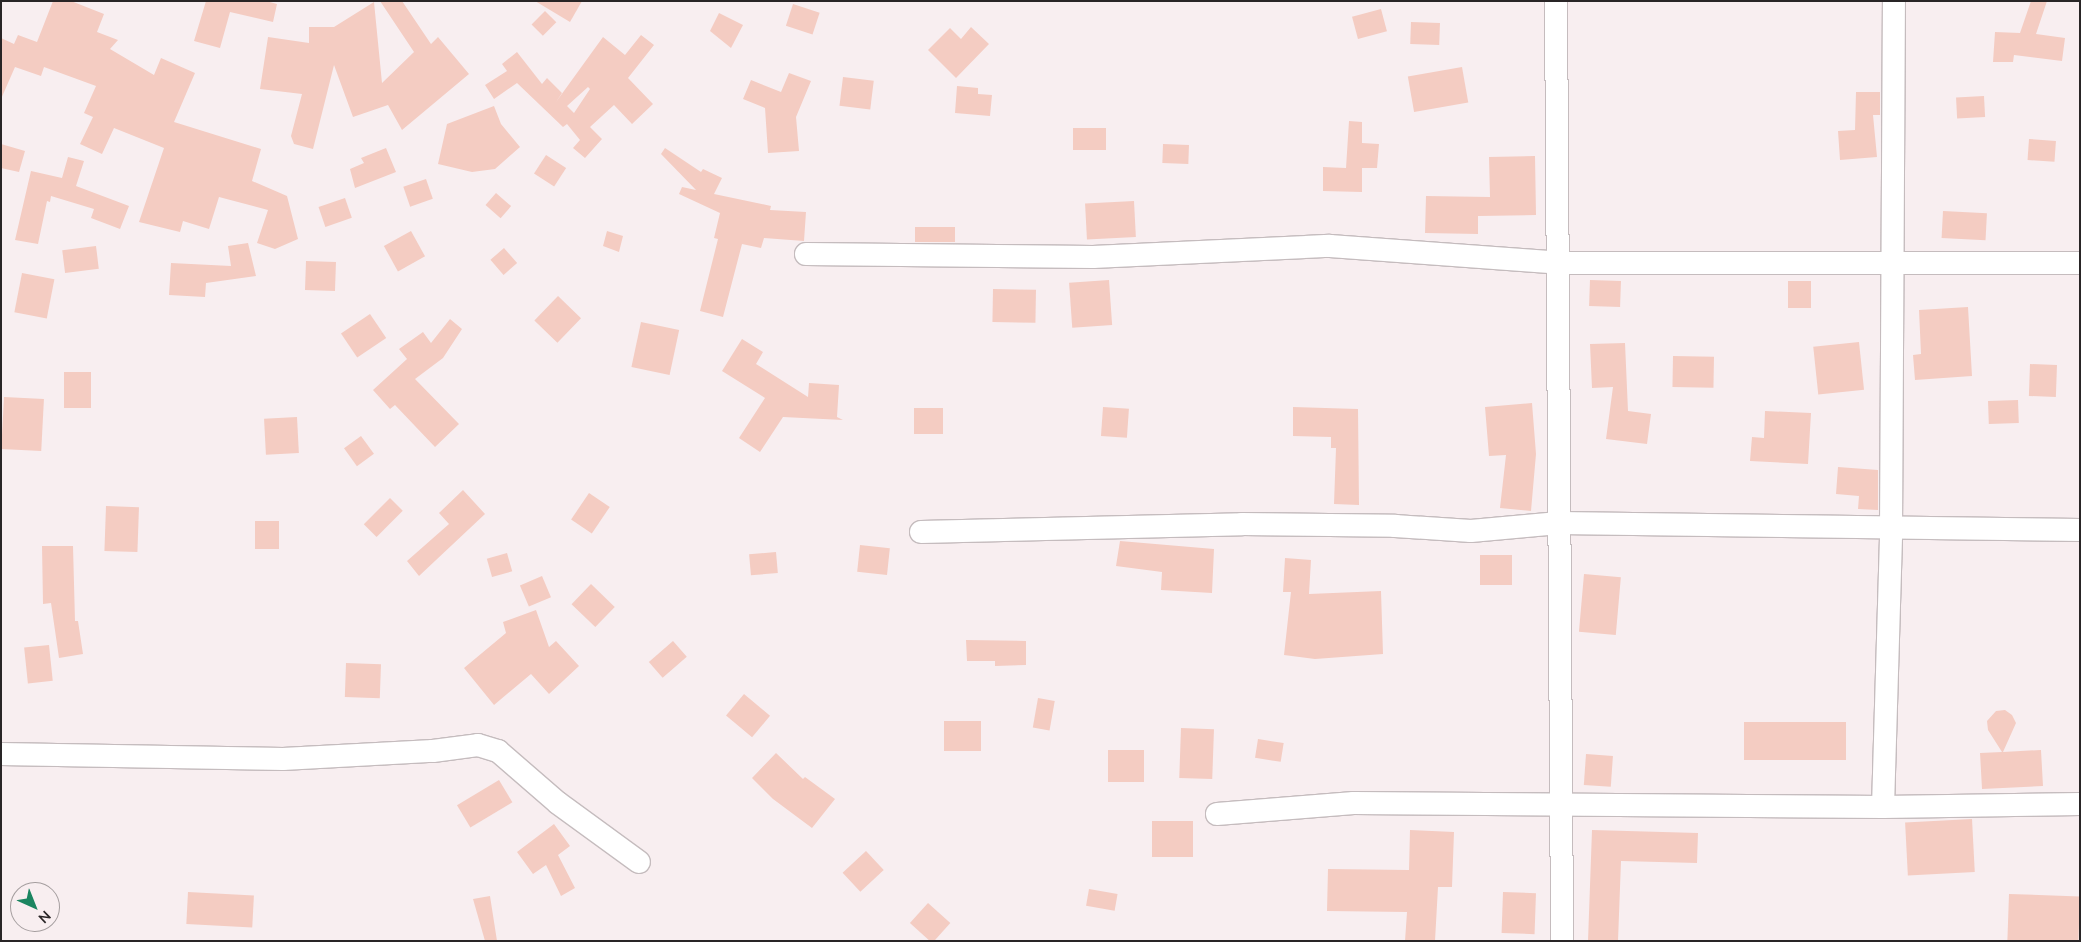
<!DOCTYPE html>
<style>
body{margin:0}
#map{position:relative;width:2081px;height:942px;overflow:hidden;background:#f8eef0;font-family:Mulish,sans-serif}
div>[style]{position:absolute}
.building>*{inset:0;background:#f4ccc2;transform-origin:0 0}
.roads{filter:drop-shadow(1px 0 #c5bcbe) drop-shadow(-1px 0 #c5bcbe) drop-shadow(0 1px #c5bcbe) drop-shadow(0 -1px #c5bcbe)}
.street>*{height:22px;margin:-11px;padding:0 11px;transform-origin:11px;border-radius:11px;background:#fff}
span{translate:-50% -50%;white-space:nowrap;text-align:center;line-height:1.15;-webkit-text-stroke:4.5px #f8eef0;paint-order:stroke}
.frame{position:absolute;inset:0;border:2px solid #292526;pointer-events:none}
.north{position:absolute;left:10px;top:882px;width:50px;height:50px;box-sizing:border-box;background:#f8eef0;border:1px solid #a59e9f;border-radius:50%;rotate:136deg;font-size:14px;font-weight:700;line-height:20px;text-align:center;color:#292526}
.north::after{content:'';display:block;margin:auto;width:18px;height:22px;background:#1b8560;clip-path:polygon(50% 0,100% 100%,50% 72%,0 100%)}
</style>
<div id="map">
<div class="building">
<div style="clip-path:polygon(53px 1px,71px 1px,104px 14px,97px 32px,118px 40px,110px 49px,154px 75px,161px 58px,195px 73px,174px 122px,261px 149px,252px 181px,287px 196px,298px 239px,275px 249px,257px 243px,268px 210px,219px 197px,209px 229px,183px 221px,180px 232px,139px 222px,164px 148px,114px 128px,102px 154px,80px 144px,93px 117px,84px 113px,96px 86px,44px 67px,41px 76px,15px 67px,1px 99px,1px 38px,14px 44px,18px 35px,37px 42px)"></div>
<div style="clip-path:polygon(206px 1px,266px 1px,277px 4px,273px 22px,230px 12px,220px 48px,194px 41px)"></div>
<div style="clip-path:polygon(380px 1px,402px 1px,431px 44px,438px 37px,469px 74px,402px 130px,388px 105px,353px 117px,334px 65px,313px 149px,294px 144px,291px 136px,302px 94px,260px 89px,268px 37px,309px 43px,309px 27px,334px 27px,374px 2px,382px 83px,414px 52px)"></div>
<div style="clip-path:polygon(535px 1px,582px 1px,570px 22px)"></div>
<div style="clip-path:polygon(2031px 1px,2047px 1px,2036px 34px,2065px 38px,2062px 61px,2014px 55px,2013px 62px,1993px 62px,1995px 32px,2020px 33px)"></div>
<div style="left:793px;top:4px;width:28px;height:23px;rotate:18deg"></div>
<div style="left:1381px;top:9px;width:23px;height:30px;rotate:75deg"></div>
<div style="left:545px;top:11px;width:16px;height:19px;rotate:45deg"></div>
<div style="clip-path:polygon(719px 13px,743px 25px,731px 48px,710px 31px)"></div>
<div style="left:1411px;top:22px;width:29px;height:22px;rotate:2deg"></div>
<div style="clip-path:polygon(971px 27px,989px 44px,956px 78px,928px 50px,950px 28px,961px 39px)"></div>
<div style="clip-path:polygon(evenodd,641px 35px,654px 45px,628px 78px,653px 104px,632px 124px,614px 105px,590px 127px,602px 139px,585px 158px,573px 148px,580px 140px,567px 124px,563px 127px,517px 83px,494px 99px,485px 85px,507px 71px,502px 64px,517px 52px,542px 84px,547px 78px,562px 93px,556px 102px,603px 37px,625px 55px,641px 35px,588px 87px,590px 89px,574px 113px,567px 106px,588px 87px)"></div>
<div style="left:1462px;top:67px;width:36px;height:55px;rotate:80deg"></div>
<div style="clip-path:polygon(789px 73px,811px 81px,796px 117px,799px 151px,768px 153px,765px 108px,743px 99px,751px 80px,781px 92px)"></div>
<div style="left:843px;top:77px;width:31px;height:29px;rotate:7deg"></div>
<div style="clip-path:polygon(957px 86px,978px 88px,978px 94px,992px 95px,990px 116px,955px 113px)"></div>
<div style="clip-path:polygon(1856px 92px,1880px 92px,1880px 115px,1873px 115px,1877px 157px,1840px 160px,1838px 131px,1855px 130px)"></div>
<div style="left:1984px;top:96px;width:21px;height:28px;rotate:87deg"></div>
<div style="clip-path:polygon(494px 106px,501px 124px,520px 147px,495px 169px,472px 172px,438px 164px,447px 124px)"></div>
<div style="clip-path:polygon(1349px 121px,1362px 122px,1362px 143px,1379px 144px,1377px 168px,1362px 168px,1362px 192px,1323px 191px,1323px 167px,1346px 168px)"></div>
<div style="left:1073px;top:128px;width:33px;height:22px"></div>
<div style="left:2029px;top:139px;width:27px;height:21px;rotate:4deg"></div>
<div style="clip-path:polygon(1px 144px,25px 151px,19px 172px,1px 168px)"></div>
<div style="left:1163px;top:144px;width:26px;height:19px;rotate:2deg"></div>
<div style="clip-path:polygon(386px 148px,396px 172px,355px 188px,350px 169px,364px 163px,361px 158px)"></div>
<div style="clip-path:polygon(665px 148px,701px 172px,703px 169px,722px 178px,714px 194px,771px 206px,770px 210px,806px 212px,804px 241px,764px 238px,761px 248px,742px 244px,723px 317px,700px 311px,718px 239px,714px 238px,720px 213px,679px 194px,682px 187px,696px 190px,661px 154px)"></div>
<div style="left:546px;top:155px;width:24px;height:22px;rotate:33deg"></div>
<div style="clip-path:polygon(1535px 156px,1536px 215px,1478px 216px,1478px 234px,1425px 233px,1426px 196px,1490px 197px,1489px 157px)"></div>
<div style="clip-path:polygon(68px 157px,84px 161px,76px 186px,129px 206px,120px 229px,91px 218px,94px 209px,51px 196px,50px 202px,47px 201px,38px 244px,15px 240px,31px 171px,62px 178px)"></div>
<div style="left:426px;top:179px;width:21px;height:24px;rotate:71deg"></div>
<div style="left:496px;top:193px;width:20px;height:16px;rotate:41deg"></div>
<div style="left:345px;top:198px;width:21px;height:28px;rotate:71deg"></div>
<div style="left:1134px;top:201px;width:36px;height:49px;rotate:87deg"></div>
<div style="left:1943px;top:211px;width:44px;height:27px;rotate:3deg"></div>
<div style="left:915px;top:227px;width:40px;height:15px"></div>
<div style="left:411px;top:231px;width:29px;height:31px;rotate:61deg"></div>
<div style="clip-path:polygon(607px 231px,623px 236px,619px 252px,603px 246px)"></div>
<div style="clip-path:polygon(248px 243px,256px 276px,206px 283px,205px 297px,169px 295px,171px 263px,231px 266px,228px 246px)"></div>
<div style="left:96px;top:246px;width:23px;height:34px;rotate:83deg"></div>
<div style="left:504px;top:248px;width:20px;height:18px;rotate:49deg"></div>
<div style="left:306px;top:261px;width:30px;height:29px;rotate:2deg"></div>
<div style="left:22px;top:273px;width:33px;height:40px;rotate:11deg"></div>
<div style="left:1109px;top:280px;width:45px;height:40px;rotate:86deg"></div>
<div style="left:1590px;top:280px;width:31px;height:26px;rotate:2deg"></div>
<div style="left:1811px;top:281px;width:27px;height:23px;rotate:90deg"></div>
<div style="left:993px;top:289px;width:43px;height:33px;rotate:1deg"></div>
<div style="left:558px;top:296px;width:32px;height:34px;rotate:44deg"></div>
<div style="clip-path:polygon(1968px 307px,1972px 376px,1915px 380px,1913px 355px,1921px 354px,1919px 310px)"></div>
<div style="left:370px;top:314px;width:29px;height:35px;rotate:56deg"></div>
<div style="clip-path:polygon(450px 319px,462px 329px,443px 358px,415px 379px,459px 424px,435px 447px,395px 405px,390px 409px,373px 390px,407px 359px,399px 349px,423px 332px,431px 343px)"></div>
<div style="left:641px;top:322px;width:39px;height:46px;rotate:12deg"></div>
<div style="clip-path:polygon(742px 339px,763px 352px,756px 364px,808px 397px,809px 383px,839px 385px,837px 417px,843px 420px,783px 417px,760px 452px,739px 438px,765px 398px,722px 371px)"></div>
<div style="left:1859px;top:342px;width:48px;height:46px;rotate:84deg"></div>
<div style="clip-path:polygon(1625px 343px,1628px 411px,1651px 414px,1647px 444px,1606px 439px,1613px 387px,1592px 388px,1590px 344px)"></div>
<div style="left:1673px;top:356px;width:41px;height:31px;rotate:1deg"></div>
<div style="left:2030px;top:364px;width:27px;height:32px;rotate:2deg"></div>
<div style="left:64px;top:372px;width:27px;height:36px"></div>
<div style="left:4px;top:397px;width:40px;height:52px;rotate:3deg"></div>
<div style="left:2018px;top:400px;width:23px;height:30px;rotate:88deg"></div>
<div style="clip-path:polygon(1532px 403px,1536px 454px,1531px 511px,1500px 508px,1506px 455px,1489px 456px,1485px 407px)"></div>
<div style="left:1103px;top:407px;width:26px;height:29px;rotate:4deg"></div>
<div style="clip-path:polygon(1293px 407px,1358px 409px,1359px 505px,1334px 504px,1336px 448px,1331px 448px,1331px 437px,1293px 436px)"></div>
<div style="left:914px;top:408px;width:29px;height:26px"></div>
<div style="clip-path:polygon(1765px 411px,1811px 413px,1808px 464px,1750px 461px,1752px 437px,1764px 438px)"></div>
<div style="left:297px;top:417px;width:36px;height:33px;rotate:87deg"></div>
<div style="left:361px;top:436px;width:22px;height:21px;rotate:54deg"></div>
<div style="clip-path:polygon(1838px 467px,1878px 470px,1878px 510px,1858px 509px,1859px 496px,1836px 494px)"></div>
<div style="clip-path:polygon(463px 490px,485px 514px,419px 576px,407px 561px,449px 524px,439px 513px)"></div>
<div style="left:589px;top:493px;width:25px;height:32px;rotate:34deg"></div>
<div style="left:390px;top:498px;width:18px;height:37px;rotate:45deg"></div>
<div style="left:106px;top:506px;width:33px;height:45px;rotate:2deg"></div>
<div style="left:255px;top:521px;width:24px;height:28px"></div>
<div style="clip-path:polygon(1120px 541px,1214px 549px,1212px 593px,1161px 590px,1162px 572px,1116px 566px)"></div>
<div style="left:860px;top:545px;width:30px;height:27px;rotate:6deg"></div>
<div style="clip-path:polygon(42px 546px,73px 546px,75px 621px,78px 621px,83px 654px,59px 658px,51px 603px,43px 604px)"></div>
<div style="left:776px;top:552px;width:21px;height:27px;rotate:85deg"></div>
<div style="left:507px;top:553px;width:19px;height:21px;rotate:74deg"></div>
<div style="left:1480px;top:555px;width:32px;height:30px"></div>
<div style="clip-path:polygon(1285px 558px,1311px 560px,1309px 594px,1381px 591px,1383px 654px,1315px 659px,1284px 655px,1291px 592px,1283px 592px)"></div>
<div style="left:1584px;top:574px;width:37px;height:58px;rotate:5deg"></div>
<div style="left:542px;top:576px;width:23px;height:24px;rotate:67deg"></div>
<div style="left:591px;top:584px;width:33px;height:28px;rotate:44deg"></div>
<div style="clip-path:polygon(536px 610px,549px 647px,556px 641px,579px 666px,549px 694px,531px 674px,494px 705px,464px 668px,506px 633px,503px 622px)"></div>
<div style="clip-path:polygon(966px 640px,1026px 641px,1026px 665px,995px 666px,995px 661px,967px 661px)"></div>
<div style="left:673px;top:641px;width:21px;height:32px;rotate:49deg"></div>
<div style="left:49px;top:645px;width:36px;height:25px;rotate:84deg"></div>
<div style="left:346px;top:663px;width:35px;height:34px;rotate:2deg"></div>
<div style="left:744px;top:694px;width:34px;height:28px;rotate:40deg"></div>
<div style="left:1038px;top:698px;width:17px;height:30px;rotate:10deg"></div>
<div style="clip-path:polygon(2005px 710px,2012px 715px,2016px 723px,2003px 752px,2041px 750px,2043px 786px,1982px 789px,1980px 753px,2002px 752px,1988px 730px,1987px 721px,1996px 711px)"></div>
<div style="left:981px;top:721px;width:30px;height:37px;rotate:90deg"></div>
<div style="left:1744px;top:722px;width:102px;height:38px"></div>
<div style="left:1181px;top:728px;width:33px;height:50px;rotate:2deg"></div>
<div style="left:1258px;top:739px;width:26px;height:19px;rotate:9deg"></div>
<div style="left:1144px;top:750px;width:32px;height:36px;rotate:90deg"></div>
<div style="clip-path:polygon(776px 753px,803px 779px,805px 777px,835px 799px,812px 828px,773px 799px,752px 778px)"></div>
<div style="left:1586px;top:754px;width:27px;height:31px;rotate:4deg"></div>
<div style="left:499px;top:780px;width:26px;height:49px;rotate:59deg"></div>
<div style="left:1972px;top:819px;width:53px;height:67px;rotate:87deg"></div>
<div style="left:1152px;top:821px;width:41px;height:36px"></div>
<div style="clip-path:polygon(554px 824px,570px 846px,558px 855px,575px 888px,561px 896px,546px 865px,533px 874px,517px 852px)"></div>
<div style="clip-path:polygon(1410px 830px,1454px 832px,1452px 887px,1438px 887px,1435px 941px,1405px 941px,1407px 912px,1327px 911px,1328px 869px,1409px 870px)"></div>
<div style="clip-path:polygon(1592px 830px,1698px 833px,1697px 863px,1621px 861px,1618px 941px,1588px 941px)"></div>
<div style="left:866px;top:851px;width:26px;height:32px;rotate:47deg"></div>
<div style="left:1089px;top:889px;width:29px;height:17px;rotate:10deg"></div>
<div style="left:188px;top:892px;width:66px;height:32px;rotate:3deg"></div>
<div style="left:1503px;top:892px;width:33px;height:41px;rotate:2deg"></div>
<div style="left:2009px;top:894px;width:71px;height:47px;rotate:2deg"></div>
<div style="clip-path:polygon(490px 896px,497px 941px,485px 941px,473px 899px)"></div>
<div style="left:928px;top:903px;width:30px;height:27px;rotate:42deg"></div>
</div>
<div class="roads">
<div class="street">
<div style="left:1556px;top:1px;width:940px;rotate:89.63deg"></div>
<div style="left:806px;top:254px;width:287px;rotate:0.6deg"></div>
<div style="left:1093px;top:257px;width:237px;rotate:-2.7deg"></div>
<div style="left:1330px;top:246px;width:230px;rotate:4.2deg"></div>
<div style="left:1559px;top:263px;width:521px"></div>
<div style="left:921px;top:532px;width:321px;rotate:-1.4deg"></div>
<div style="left:1242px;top:524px;width:153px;rotate:0.7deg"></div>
<div style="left:1395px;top:526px;width:76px;rotate:3.8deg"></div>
<div style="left:1471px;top:531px;width:88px;rotate:-5.2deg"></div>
<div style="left:1559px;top:523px;width:521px;rotate:0.77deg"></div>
<div style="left:1px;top:754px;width:282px;rotate:1deg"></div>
<div style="left:283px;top:759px;width:150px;rotate:-3.1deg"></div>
<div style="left:433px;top:751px;width:45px;rotate:-7.6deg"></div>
<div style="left:478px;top:745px;width:21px;rotate:17deg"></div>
<div style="left:498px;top:751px;width:79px;rotate:40.9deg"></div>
<div style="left:558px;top:803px;width:100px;rotate:36.1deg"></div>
<div style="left:1883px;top:807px;width:277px;rotate:-88.3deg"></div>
<div style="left:1891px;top:530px;width:529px;rotate:-89.68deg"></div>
<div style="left:1217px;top:814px;width:137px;rotate:-4.6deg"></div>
<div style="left:1354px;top:803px;width:529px;rotate:0.43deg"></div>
<div style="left:1883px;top:807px;width:197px;rotate:-0.9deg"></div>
</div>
</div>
<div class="frame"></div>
<div class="north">N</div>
</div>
